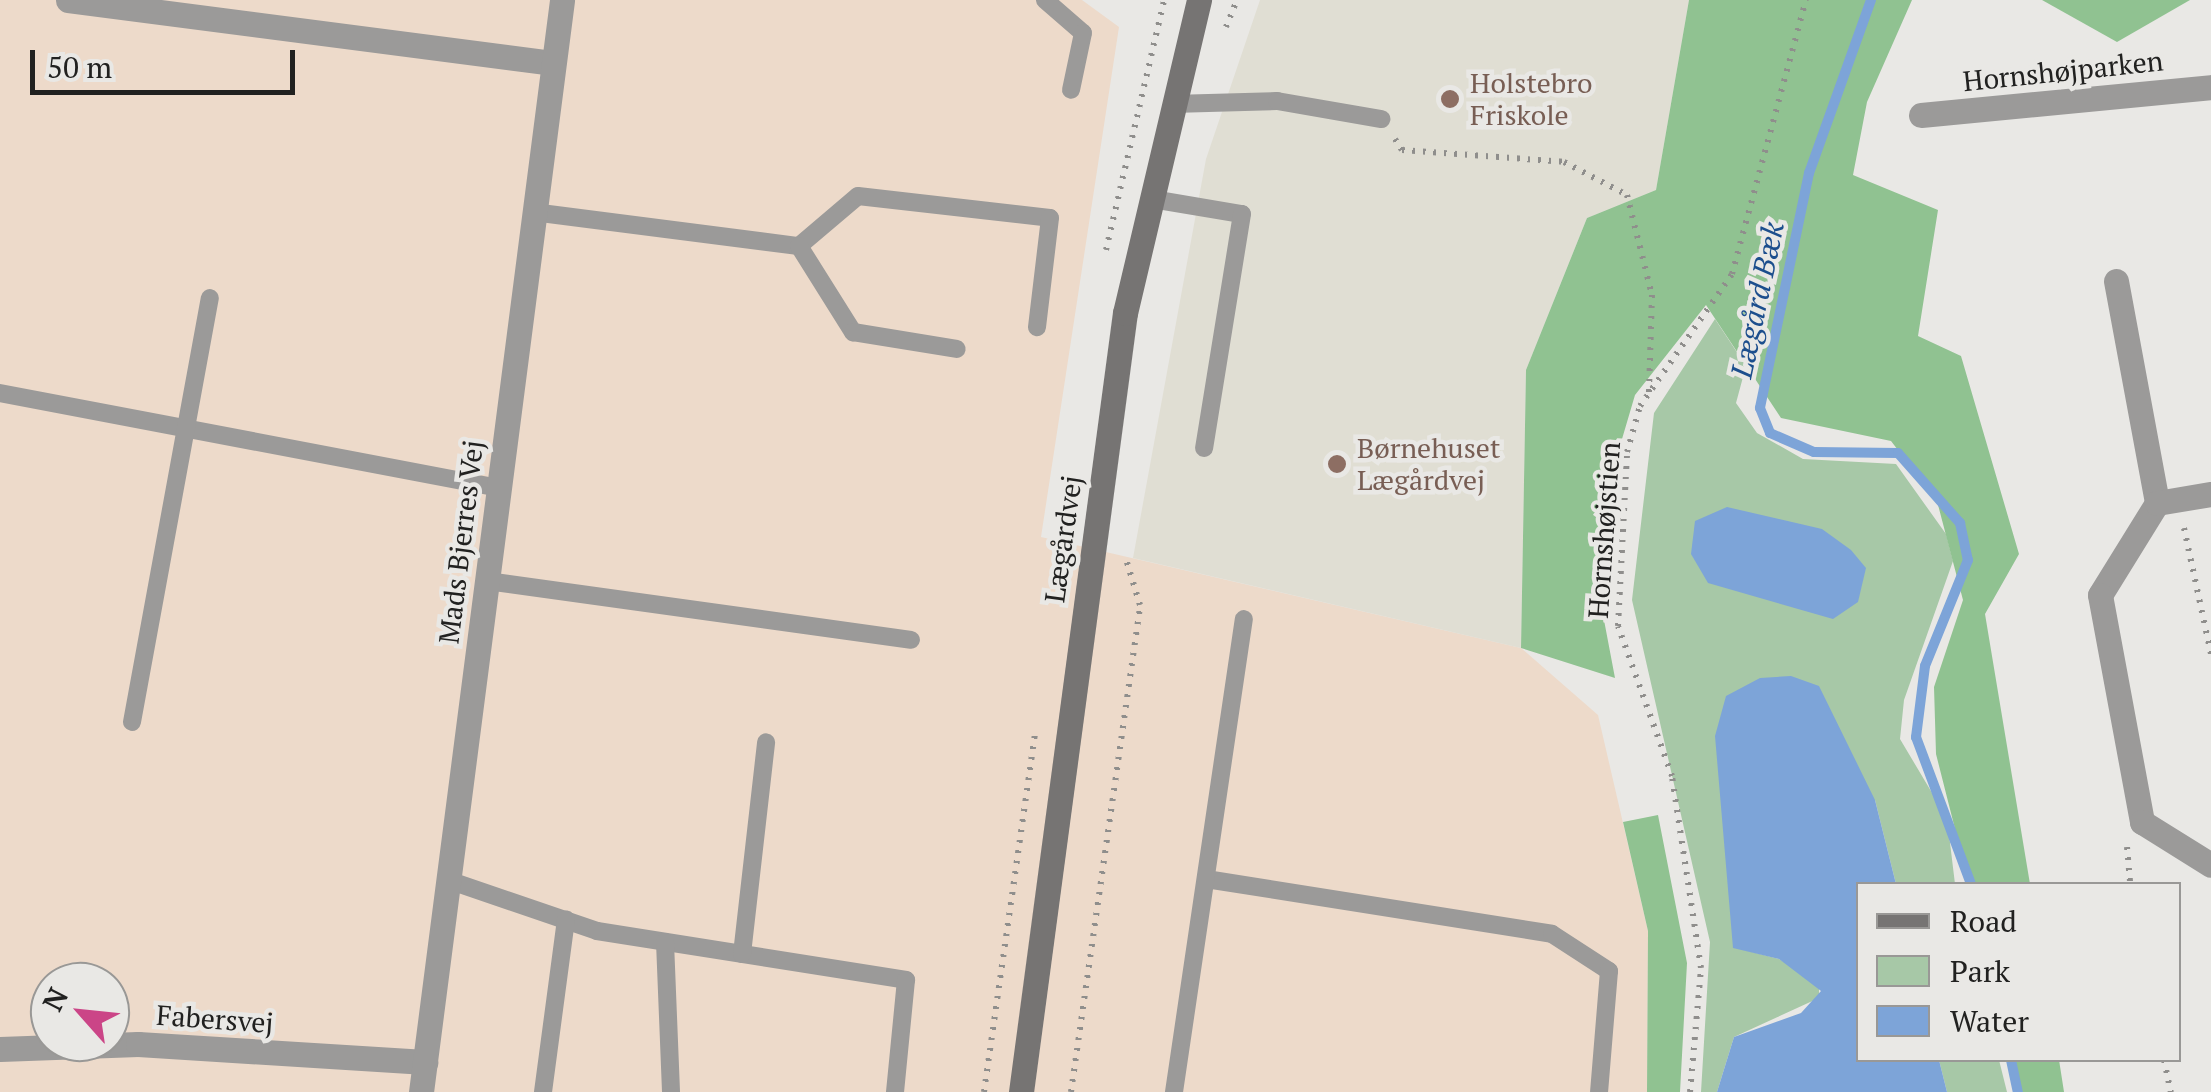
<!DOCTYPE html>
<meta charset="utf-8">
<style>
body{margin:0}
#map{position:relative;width:2211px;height:1092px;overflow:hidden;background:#e9e8e5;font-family:"PT Serif",serif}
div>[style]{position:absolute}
.industrial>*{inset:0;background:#eddaca}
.built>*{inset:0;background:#e0ded3}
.green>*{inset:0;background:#a7c8a7}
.forest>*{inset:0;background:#90c291}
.water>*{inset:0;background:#7da4d8}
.stream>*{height:10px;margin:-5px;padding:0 5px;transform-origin:5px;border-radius:5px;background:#7da4d8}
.path>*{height:6px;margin-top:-3px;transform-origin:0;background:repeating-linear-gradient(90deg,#8f8e8c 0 2.5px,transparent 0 10.5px)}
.lane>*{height:18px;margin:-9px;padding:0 9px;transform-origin:9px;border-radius:9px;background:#9b9a99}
.street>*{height:25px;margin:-12.5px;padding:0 12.5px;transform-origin:12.5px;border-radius:12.5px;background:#9b9a99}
.secondary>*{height:25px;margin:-12.5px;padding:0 12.5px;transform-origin:12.5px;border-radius:12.5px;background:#767473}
.dots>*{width:28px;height:28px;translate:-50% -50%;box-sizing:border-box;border:5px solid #e9e8e5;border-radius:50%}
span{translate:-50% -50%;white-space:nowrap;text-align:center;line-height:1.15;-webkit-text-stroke:9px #e9e8e5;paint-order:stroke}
.street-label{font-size:28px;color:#212120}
.education-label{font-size:28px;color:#785e54}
.left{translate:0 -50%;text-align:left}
.water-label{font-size:30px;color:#1c4e8d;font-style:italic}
.legend{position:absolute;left:1856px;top:882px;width:325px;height:180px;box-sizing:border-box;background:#e9e8e5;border:2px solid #999896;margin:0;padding:12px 18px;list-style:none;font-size:30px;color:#212120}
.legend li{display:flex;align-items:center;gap:20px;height:50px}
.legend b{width:50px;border:2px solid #999896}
.north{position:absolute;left:30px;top:962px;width:100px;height:100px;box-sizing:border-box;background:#e9e8e5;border:2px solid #999896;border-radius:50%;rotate:297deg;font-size:28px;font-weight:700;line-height:40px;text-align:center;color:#212120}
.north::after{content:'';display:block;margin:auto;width:35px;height:45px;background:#cb4587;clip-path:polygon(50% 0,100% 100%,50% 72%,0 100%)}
.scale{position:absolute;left:30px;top:50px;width:265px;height:45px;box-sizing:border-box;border:5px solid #212120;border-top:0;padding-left:12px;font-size:30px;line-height:35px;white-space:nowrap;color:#212120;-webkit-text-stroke:8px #e9e8e5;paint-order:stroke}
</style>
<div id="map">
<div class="industrial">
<div style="clip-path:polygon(evenodd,0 0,1082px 0,1119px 27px,1041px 537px,1521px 648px,1598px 715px,1648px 931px,1647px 1092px,0 1092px,0 0,50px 982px,110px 982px,110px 1042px,50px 1042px,50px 982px)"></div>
</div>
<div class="built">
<div style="clip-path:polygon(1260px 0,1689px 0,1656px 190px,1587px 218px,1526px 370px,1521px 648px,1133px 558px,1206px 159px)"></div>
</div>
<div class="green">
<div style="clip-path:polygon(1715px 319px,1746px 366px,1736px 403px,1757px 433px,1803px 459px,1896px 464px,1946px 534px,1953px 561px,1904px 700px,1900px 739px,1947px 818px,1955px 884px,1896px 884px,1875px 800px,1733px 947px,1779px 959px,1819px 983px,1819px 998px,1734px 1037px,1717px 1092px,1701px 1092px,1710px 942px,1632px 600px,1654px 413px)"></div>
<div style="clip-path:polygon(1939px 1060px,1999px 1060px,2007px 1092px,1947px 1092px)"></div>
</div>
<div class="forest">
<div style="clip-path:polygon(1689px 0,1912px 0,1867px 102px,1853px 175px,1938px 210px,1918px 336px,1961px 356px,2019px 554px,1985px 614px,2030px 884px,1969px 884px,1936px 754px,1934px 687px,1963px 600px,1937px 501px,1891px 441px,1781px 418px,1706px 305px,1635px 395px,1617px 456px,1604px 620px,1615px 678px,1521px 648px,1526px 370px,1587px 218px,1656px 190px)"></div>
<div style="clip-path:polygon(2042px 0,2190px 0,2117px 42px)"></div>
<div style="clip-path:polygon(1658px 815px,1687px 963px,1680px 1092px,1647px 1092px,1648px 931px,1623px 822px)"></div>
<div style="clip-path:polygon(2012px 1060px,2059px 1060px,2064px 1092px,2020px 1092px)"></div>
</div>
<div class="water">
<div style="clip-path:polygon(1727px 507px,1822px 529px,1851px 550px,1866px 568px,1858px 602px,1833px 619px,1708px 583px,1691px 554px,1695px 521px)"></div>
<div style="clip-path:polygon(1791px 676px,1819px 686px,1875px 800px,1896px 884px,1858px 884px,1858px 1060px,1939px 1060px,1947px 1092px,1717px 1092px,1734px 1037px,1801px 1013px,1821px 991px,1779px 959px,1733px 948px,1715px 736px,1726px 696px,1760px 678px)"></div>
</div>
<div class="stream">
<div style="left:1871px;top:0;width:184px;rotate:109.7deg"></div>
<div style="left:1809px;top:173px;width:240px;rotate:101.8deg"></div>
<div style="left:1760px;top:408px;width:27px;rotate:68deg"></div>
<div style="left:1770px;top:433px;width:48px;rotate:23.4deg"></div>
<div style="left:1814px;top:452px;width:84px;rotate:0.7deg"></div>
<div style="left:1898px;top:453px;width:94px;rotate:48.5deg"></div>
<div style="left:1960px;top:523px;width:38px;rotate:78deg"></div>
<div style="left:1968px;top:560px;width:114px;rotate:112.1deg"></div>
<div style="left:1925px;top:666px;width:72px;rotate:97.2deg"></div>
<div style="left:1916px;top:737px;width:157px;rotate:69.5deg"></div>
<div style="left:2011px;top:1060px;width:33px;rotate:78deg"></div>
</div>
<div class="path">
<div style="left:1226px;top:27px;width:29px;rotate:-68deg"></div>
<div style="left:1395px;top:139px;width:13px;rotate:58deg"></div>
<div style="left:1402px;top:150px;width:162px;rotate:4.2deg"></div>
<div style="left:1564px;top:162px;width:71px;rotate:27.6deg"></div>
<div style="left:1627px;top:195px;width:103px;rotate:76deg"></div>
<div style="left:1652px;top:295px;width:98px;rotate:91.8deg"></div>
<div style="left:1106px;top:250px;width:257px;rotate:-76.9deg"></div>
<div style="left:2184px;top:528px;width:129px;rotate:77.9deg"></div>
<div style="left:2127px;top:847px;width:37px;rotate:85deg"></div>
<div style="left:2164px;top:1060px;width:33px;rotate:78deg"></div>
<div style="left:984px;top:1092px;width:364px;rotate:-81.9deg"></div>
<div style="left:1071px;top:1092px;width:492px;rotate:-81.9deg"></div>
<div style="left:1140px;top:605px;width:51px;rotate:-107deg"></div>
<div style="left:1690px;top:1092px;width:124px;rotate:-84.9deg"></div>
<div style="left:1701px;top:968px;width:194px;rotate:-98.6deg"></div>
<div style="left:1672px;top:776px;width:159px;rotate:-109.8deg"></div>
<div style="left:1618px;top:626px;width:174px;rotate:-87deg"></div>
<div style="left:1627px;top:452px;width:48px;rotate:-74.2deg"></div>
<div style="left:1640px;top:406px;width:161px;rotate:-55.1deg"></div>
<div style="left:1732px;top:274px;width:284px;rotate:-74.9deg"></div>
</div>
<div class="lane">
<div style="left:1045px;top:0;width:50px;rotate:41deg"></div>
<div style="left:1083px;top:33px;width:58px;rotate:101.9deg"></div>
<div style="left:1172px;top:104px;width:105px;rotate:-1.6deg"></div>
<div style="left:1277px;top:101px;width:106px;rotate:9.8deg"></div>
<div style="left:1152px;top:199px;width:91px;rotate:9.5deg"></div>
<div style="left:1242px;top:214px;width:237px;rotate:99.2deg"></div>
<div style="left:533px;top:212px;width:268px;rotate:7.3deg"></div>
<div style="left:799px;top:246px;width:77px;rotate:-40.3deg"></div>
<div style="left:858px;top:196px;width:193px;rotate:6.5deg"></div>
<div style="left:1050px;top:218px;width:110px;rotate:96.8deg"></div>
<div style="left:799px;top:246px;width:102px;rotate:57.9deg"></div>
<div style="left:853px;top:332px;width:105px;rotate:9.3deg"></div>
<div style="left:0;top:393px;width:508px;rotate:10.78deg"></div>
<div style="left:487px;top:581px;width:428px;rotate:7.9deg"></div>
<div style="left:132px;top:722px;width:431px;rotate:-79.6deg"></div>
<div style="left:1206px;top:879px;width:350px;rotate:9deg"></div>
<div style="left:1552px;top:934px;width:68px;rotate:33deg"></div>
<div style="left:1609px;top:971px;width:121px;rotate:94.7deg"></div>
<div style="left:448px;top:880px;width:157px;rotate:18.9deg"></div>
<div style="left:597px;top:931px;width:313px;rotate:9deg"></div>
<div style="left:906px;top:980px;width:113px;rotate:95.6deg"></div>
<div style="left:665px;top:942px;width:150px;rotate:87.7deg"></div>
<div style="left:742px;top:954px;width:213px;rotate:-83.5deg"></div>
<div style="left:543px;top:1092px;width:174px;rotate:-82.4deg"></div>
<div style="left:1174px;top:1092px;width:478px;rotate:-81.6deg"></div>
</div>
<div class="street">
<div style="left:68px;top:0;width:488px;rotate:7.4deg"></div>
<div style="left:1921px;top:115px;width:291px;rotate:-5.5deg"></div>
<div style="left:2116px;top:281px;width:226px;rotate:79.5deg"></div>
<div style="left:2157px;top:503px;width:108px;rotate:121.8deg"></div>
<div style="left:2100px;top:595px;width:231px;rotate:79.5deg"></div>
<div style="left:2142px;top:822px;width:81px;rotate:31.9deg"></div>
<div style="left:2157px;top:503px;width:55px;rotate:-9.5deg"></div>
<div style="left:0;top:1049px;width:138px;rotate:-2.1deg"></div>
<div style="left:138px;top:1044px;width:288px;rotate:3.6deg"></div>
<div style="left:421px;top:1092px;width:1101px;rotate:-82.64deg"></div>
</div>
<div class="secondary">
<div style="left:1021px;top:1092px;width:786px;rotate:-82.4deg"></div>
<div style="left:1125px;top:313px;width:322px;rotate:-76.7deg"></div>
</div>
<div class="dots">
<div style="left:1450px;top:99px;background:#8d6e63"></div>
<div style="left:1337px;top:464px;background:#8d6e63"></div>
</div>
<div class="street-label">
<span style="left:2063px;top:71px;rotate:-6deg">Hornshøjparken</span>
<span style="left:1604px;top:530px;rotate:-86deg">Hornshøjstien</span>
<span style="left:1063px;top:539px;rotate:-82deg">Lægårdvej</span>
<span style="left:461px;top:542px;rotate:-83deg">Mads Bjerres Vej</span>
<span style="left:215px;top:1019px;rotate:4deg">Fabersvej</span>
</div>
<div class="education-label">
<span class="left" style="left:1470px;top:99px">Holstebro<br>Friskole</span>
<span class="left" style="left:1357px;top:464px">Børnehuset<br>Lægårdvej</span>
</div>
<div class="water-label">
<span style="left:1757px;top:300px;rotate:-78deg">Lægård Bæk</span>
</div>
<ul class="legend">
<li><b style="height:12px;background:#767473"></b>Road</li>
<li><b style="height:28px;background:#a7c8a7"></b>Park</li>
<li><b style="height:28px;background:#7da4d8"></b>Water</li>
</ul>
<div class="north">N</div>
<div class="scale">50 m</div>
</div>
